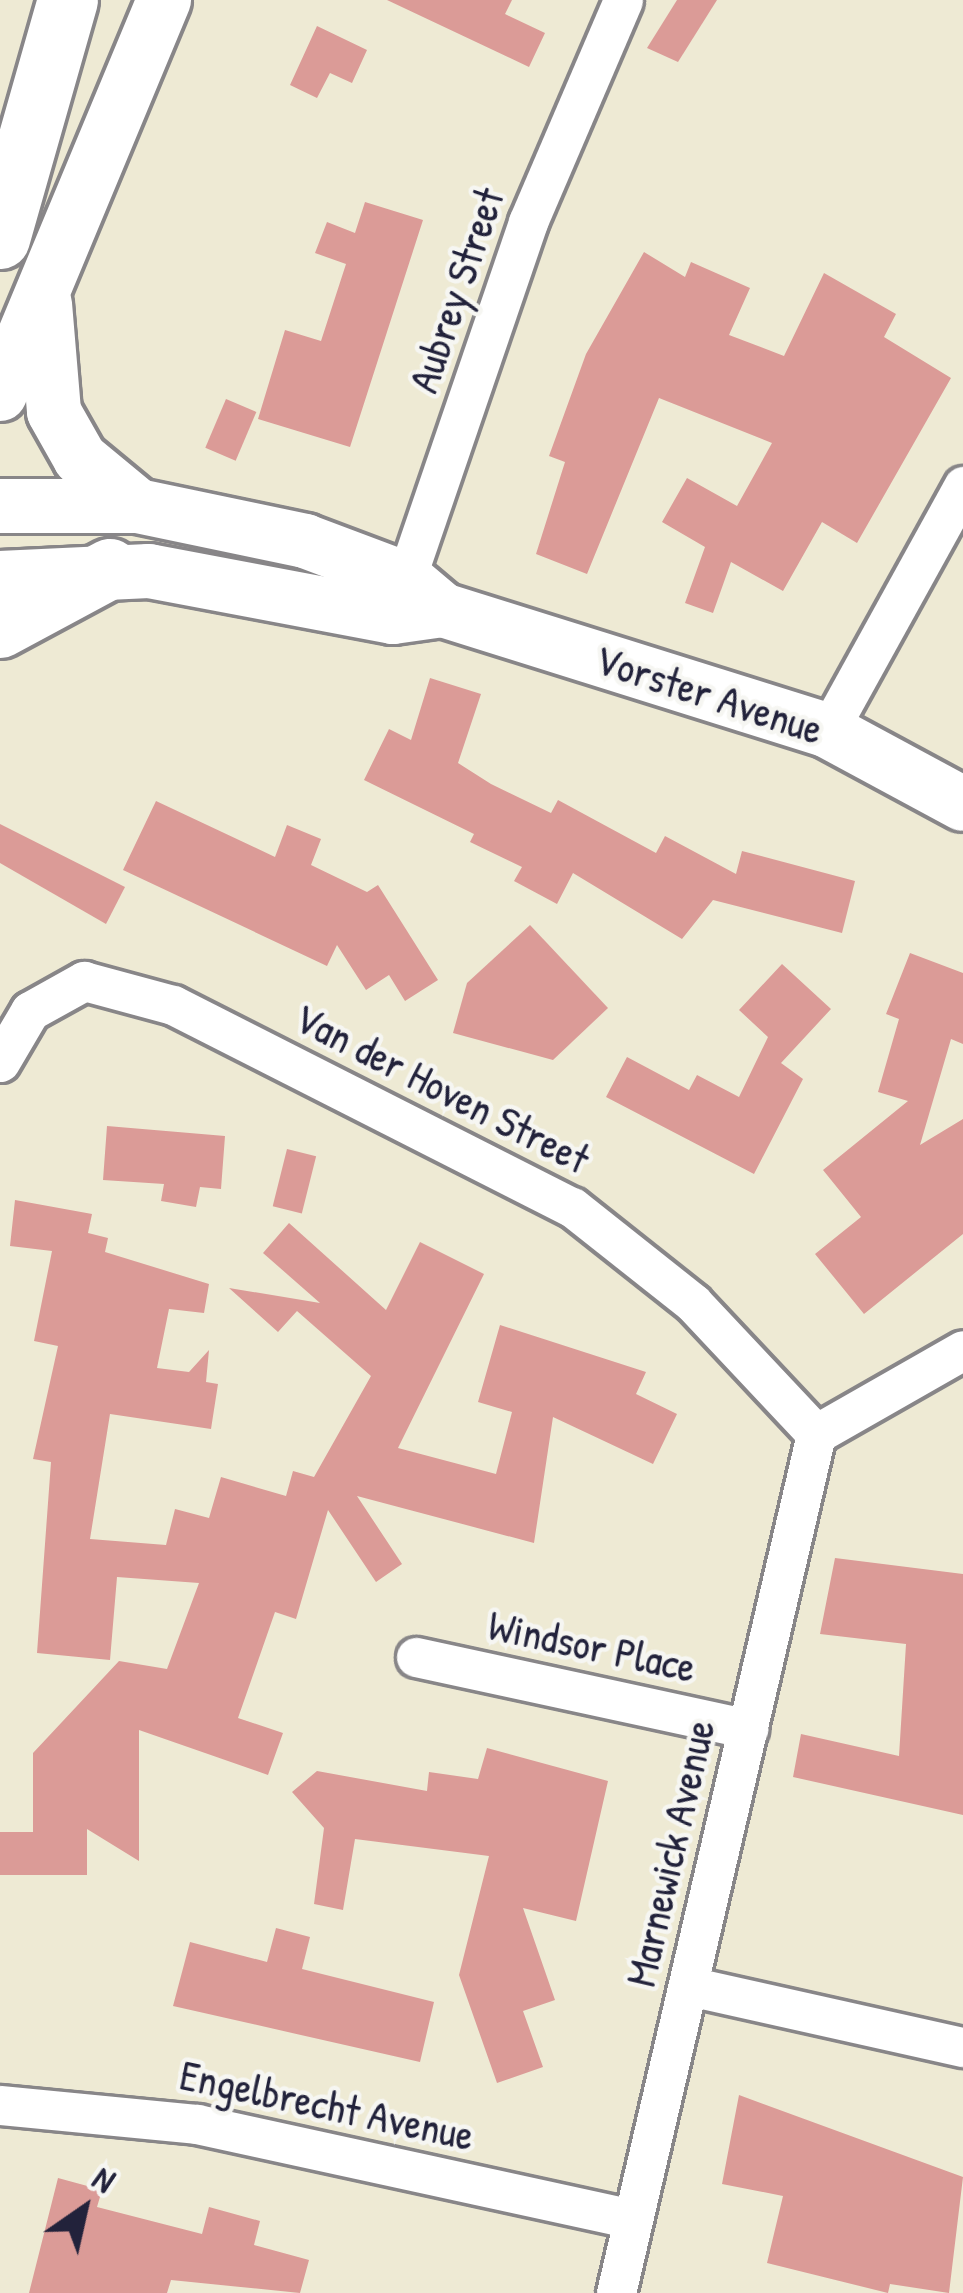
<!DOCTYPE html>
<style>
body{margin:0}
#map{position:relative;width:963px;height:2293px;overflow:hidden;background:#eeead4;font-family:"Patrick Hand",sans-serif}
div>[style]{position:absolute}
.building>*{inset:0;background:#db9b97;transform-origin:0 0}
.roads{filter:drop-shadow(3px 0 #888688) drop-shadow(-3px 0 #888688) drop-shadow(0 3px #888688) drop-shadow(0 -3px #888688)}
.street>*{height:39px;margin:-19.5px;padding:0 19.5px;transform-origin:19.5px;border-radius:19.5px;background:#fff}
.secondary>*{height:54px;margin:-27px;padding:0 27px;transform-origin:27px;border-radius:27px;background:#fff}
.primary>*{height:60px;margin:-30px;padding:0 30px;transform-origin:30px;border-radius:30px;background:#fff}
span{translate:-50% -50%;white-space:nowrap;text-align:center;line-height:1.15;-webkit-text-stroke:9px #f6f6f2;paint-order:stroke}
.street-label{font-size:42px;color:#22223b}
.north{position:absolute;left:24px;top:2149px;width:120px;height:120px;-webkit-text-stroke:9px #f6f6f2;paint-order:stroke;rotate:34deg;font-size:33px;font-weight:700;line-height:48px;text-align:center;color:#22223b}
.north::after{content:'';display:block;margin:auto;width:42px;height:54px;background:#22223b;clip-path:polygon(50% 0,100% 100%,50% 72%,0 100%)}
</style>
<div id="map">
<div class="building">
<div style="clip-path:polygon(387px 0,512px 0,505px 14px,545px 33px,529px 67px)"></div>
<div style="clip-path:polygon(677px 0,717px 0,678px 62px,647px 48px)"></div>
<div style="clip-path:polygon(317px 26px,367px 50px,352px 83px,330px 73px,317px 98px,290px 85px)"></div>
<div style="clip-path:polygon(365px 202px,423px 220px,350px 447px,258px 419px,285px 330px,321px 341px,346px 264px,315px 253px,327px 222px,355px 233px)"></div>
<div style="clip-path:polygon(644px 252px,685px 277px,691px 262px,750px 288px,729px 335px,784px 356px,824px 273px,896px 314px,884px 337px,951px 378px,857px 543px,822px 522px,783px 591px,731px 562px,713px 613px,685px 603px,705px 547px,662px 522px,687px 478px,737px 506px,772px 443px,659px 398px,587px 574px,536px 554px,565px 462px,549px 456px,586px 354px)"></div>
<div style="left:226px;top:399px;width:33px;height:53px;rotate:23deg"></div>
<div style="clip-path:polygon(430px 678px,481px 694px,458px 763px,491px 784px,551px 813px,558px 800px,656px 853px,665px 836px,736px 874px,742px 851px,855px 881px,842px 933px,713px 900px,682px 939px,573px 873px,557px 904px,514px 881px,522px 867px,470px 842px,474px 834px,364px 780px,389px 729px,411px 740px)"></div>
<div style="clip-path:polygon(156px 801px,275px 857px,287px 825px,321px 839px,311px 865px,367px 892px,378px 885px,438px 980px,405px 1001px,389px 975px,366px 990px,337px 945px,327px 966px,123px 870px)"></div>
<div style="clip-path:polygon(0 824px,125px 887px,106px 924px,0 863px)"></div>
<div style="clip-path:polygon(530px 925px,608px 1008px,553px 1060px,453px 1033px,467px 983px)"></div>
<div style="clip-path:polygon(910px 953px,963px 973px,963px 1044px,951px 1039px,920px 1145px,963px 1119px,963px 1234px,864px 1314px,815px 1254px,861px 1217px,823px 1170px,908px 1101px,878px 1092px,899px 1019px,886px 1014px)"></div>
<div style="clip-path:polygon(782px 964px,831px 1009px,781px 1063px,803px 1079px,754px 1174px,606px 1097px,627px 1057px,689px 1090px,697px 1075px,739px 1097px,768px 1037px,739px 1010px)"></div>
<div style="clip-path:polygon(107px 1126px,225px 1136px,221px 1189px,200px 1187px,196px 1207px,161px 1201px,164px 1184px,103px 1180px)"></div>
<div style="left:287px;top:1149px;width:30px;height:59px;rotate:14deg"></div>
<div style="clip-path:polygon(15px 1200px,92px 1214px,88px 1233px,108px 1238px,105px 1252px,209px 1284px,204px 1313px,169px 1309px,157px 1368px,189px 1372px,209px 1350px,206px 1382px,218px 1384px,211px 1429px,110px 1414px,90px 1539px,166px 1545px,175px 1509px,209px 1518px,221px 1477px,286px 1496px,293px 1471px,314px 1477px,371px 1376px,297px 1311px,278px 1332px,229px 1288px,320px 1303px,263px 1253px,289px 1223px,386px 1310px,420px 1242px,484px 1274px,398px 1448px,496px 1474px,512px 1412px,478px 1402px,500px 1325px,646px 1372px,636px 1394px,677px 1414px,653px 1464px,553px 1417px,534px 1543px,357px 1496px,402px 1564px,376px 1582px,328px 1510px,296px 1619px,275px 1612px,238px 1718px,283px 1733px,268px 1775px,139px 1730px,139px 1861px,87px 1829px,87px 1875px,0 1875px,0 1832px,33px 1832px,33px 1753px,119px 1661px,167px 1669px,199px 1583px,117px 1577px,110px 1660px,37px 1653px,51px 1462px,33px 1459px,58px 1346px,34px 1341px,52px 1251px,10px 1246px)"></div>
<div style="clip-path:polygon(835px 1558px,963px 1574px,963px 1815px,793px 1777px,801px 1734px,899px 1756px,906px 1644px,820px 1634px)"></div>
<div style="clip-path:polygon(487px 1748px,608px 1781px,576px 1921px,523px 1908px,555px 2000px,523px 2011px,543px 2067px,497px 2083px,459px 1975px,489px 1856px,355px 1839px,343px 1910px,314px 1904px,324px 1828px,292px 1792px,317px 1771px,427px 1791px,429px 1772px,478px 1779px)"></div>
<div style="clip-path:polygon(276px 1928px,310px 1937px,302px 1969px,434px 2002px,420px 2062px,173px 2006px,190px 1942px,267px 1962px)"></div>
<div style="clip-path:polygon(739px 2095px,963px 2177px,949px 2293px,890px 2284px,888px 2293px,767px 2263px,783px 2196px,722px 2184px)"></div>
<div style="clip-path:polygon(58px 2178px,102px 2190px,97px 2207px,202px 2234px,209px 2207px,260px 2221px,254px 2245px,309px 2260px,300px 2293px,171px 2280px,167px 2293px,29px 2293px)"></div>
</div>
<div class="roads">
<div class="street">
<div style="left:398px;top:602px;width:402px;rotate:-71.1deg"></div>
<div style="left:528px;top:222px;width:241px;rotate:-66.8deg"></div>
<div style="left:828px;top:731px;width:280px;rotate:-61.1deg"></div>
<div style="left:0;top:1062px;width:59px;rotate:-59.5deg"></div>
<div style="left:30px;top:1011px;width:62px;rotate:-29.1deg"></div>
<div style="left:84px;top:981px;width:92px;rotate:15.1deg"></div>
<div style="left:173px;top:1005px;width:447px;rotate:26.9deg"></div>
<div style="left:572px;top:1207px;width:154px;rotate:38.4deg"></div>
<div style="left:693px;top:1303px;width:180px;rotate:46.8deg"></div>
<div style="left:816px;top:1434px;width:169px;rotate:-29.7deg"></div>
<div style="left:416px;top:1657px;width:340px;rotate:12.2deg"></div>
<div style="left:689px;top:1986px;width:281px;rotate:12.6deg"></div>
<div style="left:0;top:2105px;width:198px;rotate:5.5deg"></div>
<div style="left:197px;top:2124px;width:445px;rotate:12.3deg"></div>
<div style="left:616px;top:2293px;width:882px;rotate:-76.89deg"></div>
</div>
<div class="secondary">
<div style="left:45px;top:304px;width:108px;rotate:85.2deg"></div>
<div style="left:54px;top:412px;width:53px;rotate:60.5deg"></div>
<div style="left:80px;top:458px;width:75px;rotate:39.6deg"></div>
<div style="left:0;top:394px;width:427px;rotate:-67.4deg"></div>
<div style="left:0;top:506px;width:138px"></div>
<div style="left:138px;top:506px;width:171px;rotate:11.8deg"></div>
<div style="left:305px;top:541px;width:108px;rotate:20.6deg"></div>
<div style="left:406px;top:579px;width:48px;rotate:40deg"></div>
<div style="left:443px;top:610px;width:404px;rotate:17.4deg"></div>
<div style="left:828px;top:731px;width:153px;rotate:28.4deg"></div>
<div style="left:0;top:578px;width:149px;rotate:-2.7deg"></div>
<div style="left:149px;top:571px;width:248px;rotate:10.7deg"></div>
<div style="left:393px;top:617px;width:50px;rotate:-8deg"></div>
</div>
<div class="primary">
<div style="left:0;top:239px;width:248px;rotate:-74.1deg"></div>
<div style="left:0;top:628px;width:125px;rotate:-28.2deg"></div>
</div>
</div>
<div class="street-label">
<span style="left:456px;top:290px;rotate:-71deg">Aubrey Street</span>
<span style="left:709px;top:694px;rotate:18deg">Vorster Avenue</span>
<span style="left:442px;top:1088px;rotate:27deg">Van der Hoven Street</span>
<span style="left:592px;top:1646px;rotate:12deg">Windsor Place</span>
<span style="left:670px;top:1853px;rotate:-77deg">Marnewick Avenue</span>
<span style="left:327px;top:2105px;rotate:12deg">Engelbrecht Avenue</span>
</div>
<div class="north">N</div>
</div>
